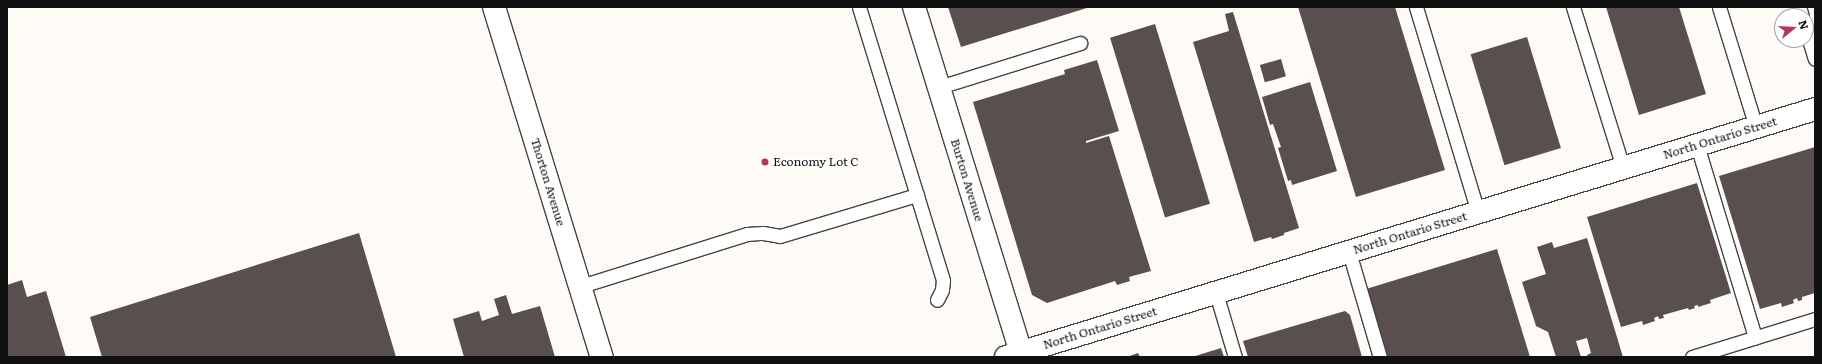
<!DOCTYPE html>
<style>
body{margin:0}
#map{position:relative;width:1822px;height:364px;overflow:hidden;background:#fefaf6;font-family:Literata,serif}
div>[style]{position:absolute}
.building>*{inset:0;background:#594f4e;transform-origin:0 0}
.roads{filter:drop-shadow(1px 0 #444) drop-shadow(-1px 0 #444) drop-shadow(0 1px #444) drop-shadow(0 -1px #444)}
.service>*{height:13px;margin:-6.5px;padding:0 6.5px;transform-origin:6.5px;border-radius:6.5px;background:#fff}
.minor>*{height:22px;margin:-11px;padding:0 11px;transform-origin:11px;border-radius:11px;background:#fff}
.tertiary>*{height:22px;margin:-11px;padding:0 11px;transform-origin:11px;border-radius:11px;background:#fff}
.dots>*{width:11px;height:11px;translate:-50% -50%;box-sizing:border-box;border:2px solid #fff;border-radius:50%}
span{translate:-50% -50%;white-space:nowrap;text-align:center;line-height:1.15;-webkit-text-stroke:4px #fff;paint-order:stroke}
.street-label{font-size:12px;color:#111}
.poi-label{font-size:12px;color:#111}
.left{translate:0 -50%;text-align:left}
.frame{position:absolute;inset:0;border:8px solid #111;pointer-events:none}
.north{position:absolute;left:1774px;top:8px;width:40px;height:40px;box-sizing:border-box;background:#fff;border:1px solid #a0a0a0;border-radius:50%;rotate:72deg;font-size:11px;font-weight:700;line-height:16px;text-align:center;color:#111}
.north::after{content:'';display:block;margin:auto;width:14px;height:18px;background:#b43564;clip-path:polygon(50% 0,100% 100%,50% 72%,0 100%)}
</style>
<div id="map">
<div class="building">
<div style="clip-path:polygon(948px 7px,1090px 7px,961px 47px)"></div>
<div style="clip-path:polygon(1298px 7px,1395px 7px,1445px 170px,1356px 197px)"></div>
<div style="clip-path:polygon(1606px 7px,1679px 7px,1706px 94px,1639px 115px)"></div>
<div style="clip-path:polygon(1233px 12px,1299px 228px,1284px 233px,1284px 235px,1272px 239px,1271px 237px,1254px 242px,1193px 42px,1229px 31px,1225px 14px)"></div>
<div style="left:1155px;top:24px;width:188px;height:47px;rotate:73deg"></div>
<div style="left:1527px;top:37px;width:116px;height:59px;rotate:73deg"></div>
<div style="left:1281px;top:59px;width:18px;height:22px;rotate:74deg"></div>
<div style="clip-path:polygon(1097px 60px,1119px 131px,1086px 141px,1086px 143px,1109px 136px,1151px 271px,1129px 277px,1130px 281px,1117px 285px,1115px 281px,1047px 303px,1032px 295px,973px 102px,1065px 74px,1064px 70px)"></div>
<div style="clip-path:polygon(1310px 82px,1337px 171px,1292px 185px,1291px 180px,1288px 181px,1278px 148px,1281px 147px,1273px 124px,1270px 125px,1262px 97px)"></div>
<div style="clip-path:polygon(1815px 147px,1815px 293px,1802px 297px,1802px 300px,1798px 301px,1797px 298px,1793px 300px,1794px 303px,1782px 307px,1781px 303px,1760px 309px,1719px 176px)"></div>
<div style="clip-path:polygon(1697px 183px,1731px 293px,1710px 300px,1711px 303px,1698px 307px,1698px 305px,1694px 306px,1695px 308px,1689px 310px,1688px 308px,1663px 315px,1664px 318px,1659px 319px,1658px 316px,1654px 318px,1655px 321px,1643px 325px,1642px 321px,1621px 327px,1587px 217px)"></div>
<div style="clip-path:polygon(359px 233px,396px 357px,102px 357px,90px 317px)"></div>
<div style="clip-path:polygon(1587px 238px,1623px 357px,1588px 357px,1587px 355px,1591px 353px,1587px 338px,1576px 341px,1581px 357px,1556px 357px,1548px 332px,1536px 326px,1522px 282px,1546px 274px,1537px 247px,1552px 242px,1554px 248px)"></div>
<div style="clip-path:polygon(1497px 249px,1530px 357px,1386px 357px,1366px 289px)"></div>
<div style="clip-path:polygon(22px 280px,27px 297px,46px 291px,66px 357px,7px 357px,7px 285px)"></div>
<div style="clip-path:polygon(506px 295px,512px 314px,540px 306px,555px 357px,464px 357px,453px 319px,479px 311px,482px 321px,499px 315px,494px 299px)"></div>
<div style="clip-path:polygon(1345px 311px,1350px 315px,1362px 357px,1248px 357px,1243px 341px)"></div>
<div style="clip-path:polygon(1221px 348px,1224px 357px,1192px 357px)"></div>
<div style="clip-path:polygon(1138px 353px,1140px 357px,1127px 357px)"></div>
</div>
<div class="roads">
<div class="service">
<div style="left:859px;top:7px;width:286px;rotate:72.9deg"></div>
<div style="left:943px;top:280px;width:10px;rotate:96deg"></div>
<div style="left:942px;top:290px;width:11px;rotate:117deg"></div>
<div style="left:1416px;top:7px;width:214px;rotate:73.2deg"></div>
<div style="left:1573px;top:7px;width:169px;rotate:72.7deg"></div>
<div style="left:1719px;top:7px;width:126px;rotate:72.9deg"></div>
<div style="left:1799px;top:7px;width:9px;rotate:72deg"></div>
<div style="left:1806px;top:30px;width:30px;rotate:73deg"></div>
<div style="left:939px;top:87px;width:148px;rotate:-17.3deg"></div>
<div style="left:1697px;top:145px;width:201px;rotate:73.2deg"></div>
<div style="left:1349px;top:252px;width:109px;rotate:73.6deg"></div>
<div style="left:581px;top:286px;width:174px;rotate:-17.4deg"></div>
<div style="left:747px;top:234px;width:16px;rotate:-4deg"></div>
<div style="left:763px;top:233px;width:17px;rotate:10deg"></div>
<div style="left:780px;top:236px;width:143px;rotate:-16.7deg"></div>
<div style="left:1216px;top:293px;width:67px;rotate:73.5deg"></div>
<div style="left:1692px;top:357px;width:129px;rotate:-17.2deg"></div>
</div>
<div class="minor">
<div style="left:914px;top:7px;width:361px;rotate:72.8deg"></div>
</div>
<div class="tertiary">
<div style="left:494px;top:7px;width:366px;rotate:72.9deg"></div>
<div style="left:1006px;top:357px;width:846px;rotate:-17.04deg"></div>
</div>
</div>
<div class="dots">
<div style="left:765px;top:162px;background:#b43564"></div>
</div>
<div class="street-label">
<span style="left:1720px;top:138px;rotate:-17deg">North Ontario Street</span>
<span style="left:967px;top:180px;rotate:73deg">Burton Avenue</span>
<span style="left:548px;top:182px;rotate:73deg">Thorton Avenue</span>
<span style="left:1410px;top:233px;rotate:-17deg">North Ontario Street</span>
<span style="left:1100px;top:328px;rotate:-17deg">North Ontario Street</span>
</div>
<div class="poi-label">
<span class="left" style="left:773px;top:162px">Economy Lot C</span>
</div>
<div class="frame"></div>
<div class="north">N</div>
</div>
